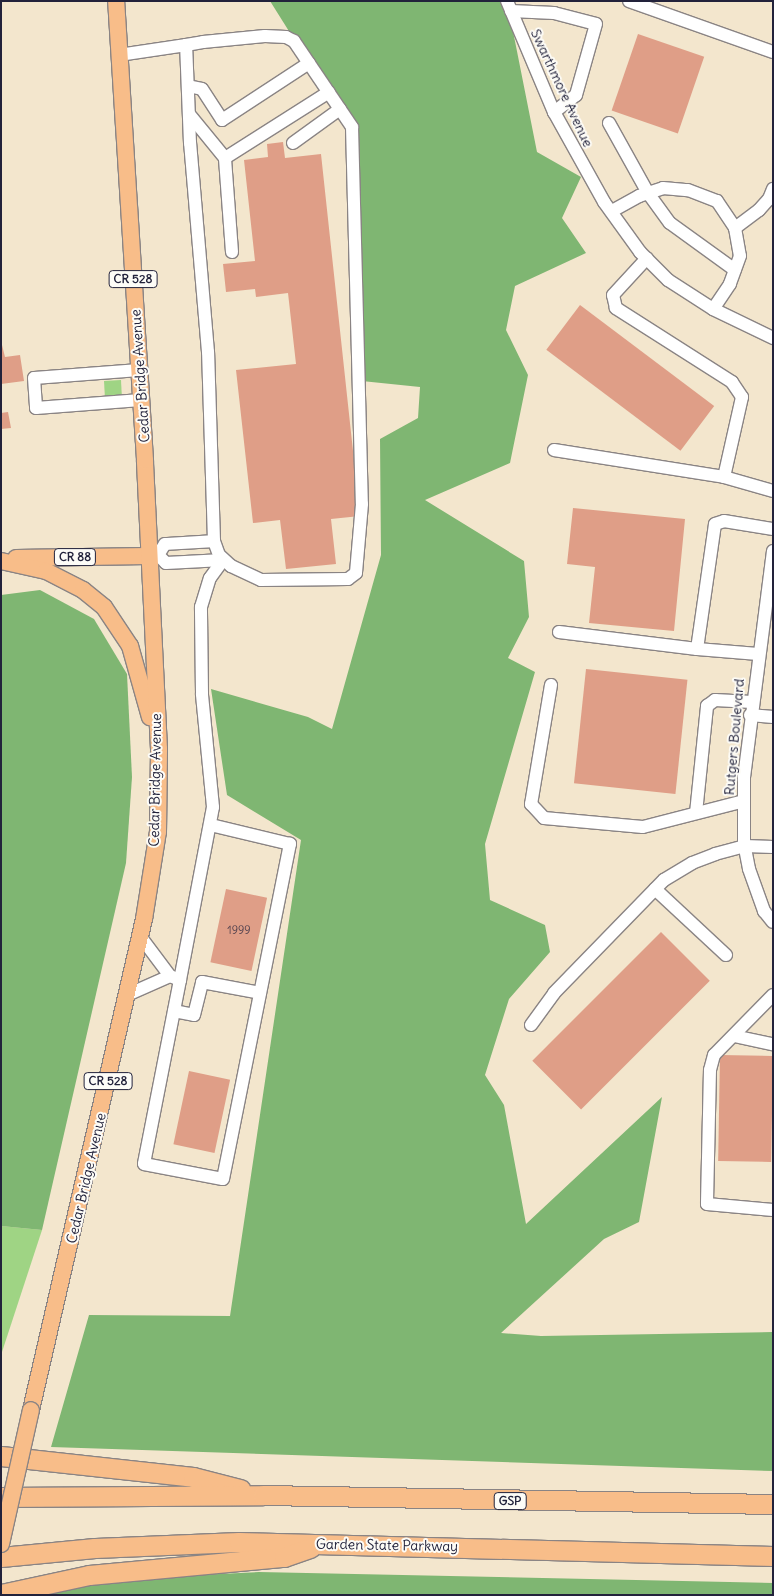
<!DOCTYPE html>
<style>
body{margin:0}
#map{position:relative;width:774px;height:1596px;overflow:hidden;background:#f3e6cd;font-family:Delius,sans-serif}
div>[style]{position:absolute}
.green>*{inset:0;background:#9fd484;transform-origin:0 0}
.forest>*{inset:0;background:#7fb672}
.building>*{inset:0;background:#df9e87;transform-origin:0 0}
.roads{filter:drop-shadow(1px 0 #8a8484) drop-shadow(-1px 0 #8a8484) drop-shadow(0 1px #8a8484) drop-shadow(0 -1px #8a8484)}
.minor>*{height:12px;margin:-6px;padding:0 6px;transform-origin:6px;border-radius:6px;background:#fff}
.major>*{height:16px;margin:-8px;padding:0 8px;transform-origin:8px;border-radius:8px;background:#f8bd89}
.highway>*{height:19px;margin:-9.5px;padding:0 9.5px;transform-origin:9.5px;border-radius:9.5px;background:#f8bd89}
.bridges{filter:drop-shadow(1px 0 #8a8484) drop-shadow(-1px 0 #8a8484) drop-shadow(0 1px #8a8484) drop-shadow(0 -1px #8a8484)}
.major-bridge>*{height:16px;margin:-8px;padding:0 8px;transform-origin:8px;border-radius:8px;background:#f8bd89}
span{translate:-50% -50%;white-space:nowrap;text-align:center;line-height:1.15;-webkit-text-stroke:4px #fdfcf7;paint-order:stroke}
.number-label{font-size:11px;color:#51414e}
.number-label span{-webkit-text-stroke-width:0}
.shield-label span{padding:1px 4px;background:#fdfcf7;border:1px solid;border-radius:4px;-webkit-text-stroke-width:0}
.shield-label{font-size:12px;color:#22223b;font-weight:700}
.street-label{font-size:14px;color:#22223b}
.frame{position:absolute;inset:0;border:2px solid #22223b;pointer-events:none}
</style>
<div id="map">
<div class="green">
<div style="left:121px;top:380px;width:17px;height:17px;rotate:87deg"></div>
<div style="clip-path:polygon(1px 1226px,42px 1230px,1px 1355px)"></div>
</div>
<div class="forest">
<div style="clip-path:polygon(270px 1px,507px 1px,537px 152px,581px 177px,562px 218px,586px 253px,515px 286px,506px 330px,528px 375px,510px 463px,425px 500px,524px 561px,529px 617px,508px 658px,535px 672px,485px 844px,490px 900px,545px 925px,550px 952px,509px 999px,485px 1075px,504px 1105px,526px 1224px,662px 1097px,639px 1222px,604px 1239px,501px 1333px,541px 1336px,773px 1332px,773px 1471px,51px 1447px,89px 1315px,230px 1316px,301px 840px,227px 795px,211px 689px,308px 717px,332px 729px,381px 555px,380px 439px,418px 418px,420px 387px,352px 380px,351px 130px)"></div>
<div style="clip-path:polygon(40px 590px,94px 619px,127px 674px,132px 777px,126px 863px,42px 1230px,1px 1226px,1px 595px)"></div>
<div style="clip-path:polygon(259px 1572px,773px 1583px,773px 1595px,26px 1595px,29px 1583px)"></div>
</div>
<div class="building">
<div style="left:638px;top:34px;width:70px;height:81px;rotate:19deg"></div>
<div style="clip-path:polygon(283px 142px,285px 158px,321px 154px,360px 516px,331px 519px,336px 564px,286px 569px,280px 520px,253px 523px,236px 370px,296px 364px,288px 293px,256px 297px,255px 289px,226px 292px,223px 264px,255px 261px,244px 160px,268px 157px,267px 144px)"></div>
<div style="left:580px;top:305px;width:168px;height:56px;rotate:37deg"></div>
<div style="clip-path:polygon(1px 341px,5px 357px,20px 355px,24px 381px,1px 384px)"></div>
<div style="clip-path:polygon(8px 412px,11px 428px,1px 429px,1px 413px)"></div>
<div style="clip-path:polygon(573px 508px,685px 519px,674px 631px,589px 623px,595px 567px,567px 564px)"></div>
<div style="left:586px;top:669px;width:102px;height:115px;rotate:6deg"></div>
<div style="left:226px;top:889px;width:42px;height:75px;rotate:12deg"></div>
<div style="left:661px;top:932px;width:69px;height:182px;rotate:45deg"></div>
<div style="left:720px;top:1055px;width:53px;height:106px;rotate:1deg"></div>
<div style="left:189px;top:1071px;width:42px;height:75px;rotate:12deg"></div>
</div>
<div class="roads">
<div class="minor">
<div style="left:507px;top:1px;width:121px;rotate:67.1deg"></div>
<div style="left:554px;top:112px;width:103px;rotate:60.9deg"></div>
<div style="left:604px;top:202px;width:62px;rotate:54.2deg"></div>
<div style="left:640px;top:252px;width:40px;rotate:45deg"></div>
<div style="left:668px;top:280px;width:54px;rotate:32.8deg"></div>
<div style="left:713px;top:309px;width:67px;rotate:25.8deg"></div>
<div style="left:629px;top:1px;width:153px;rotate:19.5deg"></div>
<div style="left:511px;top:11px;width:43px;rotate:2.7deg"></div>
<div style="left:554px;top:13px;width:43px;rotate:14.7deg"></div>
<div style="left:596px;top:24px;width:74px;rotate:105.7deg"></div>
<div style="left:576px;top:95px;width:28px;rotate:142deg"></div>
<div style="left:119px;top:55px;width:68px;rotate:-8.5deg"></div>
<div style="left:186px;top:45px;width:17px;rotate:-10deg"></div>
<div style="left:203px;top:42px;width:62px;rotate:-5.5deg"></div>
<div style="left:265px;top:36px;width:21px;rotate:3deg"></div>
<div style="left:286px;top:37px;width:9px;rotate:27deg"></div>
<div style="left:294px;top:41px;width:104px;rotate:56deg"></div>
<div style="left:352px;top:127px;width:377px;rotate:88.5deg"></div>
<div style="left:362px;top:504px;width:69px;rotate:95deg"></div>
<div style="left:356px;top:573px;width:10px;rotate:143deg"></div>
<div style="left:348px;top:579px;width:87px;rotate:179.3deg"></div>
<div style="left:261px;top:580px;width:33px;rotate:-155deg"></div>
<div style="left:231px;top:566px;width:16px;rotate:-137deg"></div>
<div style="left:219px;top:555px;width:15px;rotate:-110deg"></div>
<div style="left:214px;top:541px;width:189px;rotate:-91.8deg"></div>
<div style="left:208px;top:352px;width:210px;rotate:-94.9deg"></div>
<div style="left:190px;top:143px;width:98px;rotate:-92.3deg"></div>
<div style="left:188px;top:86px;width:14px;rotate:12deg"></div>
<div style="left:202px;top:89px;width:37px;rotate:57deg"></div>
<div style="left:222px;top:120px;width:104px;rotate:-33.2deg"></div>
<div style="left:189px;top:114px;width:57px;rotate:50.7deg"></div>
<div style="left:609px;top:123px;width:80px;rotate:60.9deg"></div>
<div style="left:648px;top:193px;width:37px;rotate:54deg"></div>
<div style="left:670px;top:223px;width:80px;rotate:35.9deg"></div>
<div style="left:293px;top:143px;width:58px;rotate:-35.9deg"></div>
<div style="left:612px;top:211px;width:31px;rotate:-29deg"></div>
<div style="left:639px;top:196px;width:25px;rotate:-18deg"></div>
<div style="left:663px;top:188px;width:25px;rotate:5deg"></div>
<div style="left:688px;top:190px;width:31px;rotate:21deg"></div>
<div style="left:717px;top:201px;width:32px;rotate:56deg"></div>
<div style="left:735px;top:228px;width:28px;rotate:80deg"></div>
<div style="left:740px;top:256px;width:30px;rotate:110deg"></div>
<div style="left:730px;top:284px;width:30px;rotate:124deg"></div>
<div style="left:735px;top:228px;width:30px;rotate:-37deg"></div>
<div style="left:759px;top:210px;width:15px;rotate:-48deg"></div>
<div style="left:769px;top:199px;width:11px;rotate:-68deg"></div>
<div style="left:232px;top:252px;width:94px;rotate:-94.3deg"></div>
<div style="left:225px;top:158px;width:123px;rotate:-32.4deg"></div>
<div style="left:139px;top:370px;width:105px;rotate:175.6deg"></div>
<div style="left:34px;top:378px;width:30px;rotate:86deg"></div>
<div style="left:36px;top:408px;width:105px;rotate:-4.4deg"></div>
<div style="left:554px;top:450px;width:172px;rotate:9deg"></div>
<div style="left:724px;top:477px;width:82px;rotate:-77.3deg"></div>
<div style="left:742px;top:397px;width:18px;rotate:-124deg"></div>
<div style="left:732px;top:382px;width:138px;rotate:-147.5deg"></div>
<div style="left:616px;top:308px;width:13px;rotate:-103deg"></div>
<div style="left:613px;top:295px;width:50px;rotate:-47.4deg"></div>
<div style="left:724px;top:477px;width:51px;rotate:15.9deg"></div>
<div style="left:773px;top:551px;width:227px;rotate:97.3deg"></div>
<div style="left:744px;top:776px;width:67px;rotate:90deg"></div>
<div style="left:744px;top:843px;width:26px;rotate:79deg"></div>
<div style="left:749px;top:869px;width:45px;rotate:70.3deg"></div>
<div style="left:764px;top:911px;width:14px;rotate:51deg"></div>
<div style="left:158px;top:555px;width:11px;rotate:45deg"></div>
<div style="left:166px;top:563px;width:57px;rotate:-3deg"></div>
<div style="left:158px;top:555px;width:13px;rotate:-58deg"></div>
<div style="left:165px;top:544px;width:49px;rotate:-3.5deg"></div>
<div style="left:559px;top:632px;width:139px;rotate:7deg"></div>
<div style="left:758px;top:654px;width:61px;rotate:-175.3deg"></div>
<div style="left:697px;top:649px;width:126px;rotate:-81.8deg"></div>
<div style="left:715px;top:524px;width:9px;rotate:-18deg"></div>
<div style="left:724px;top:521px;width:50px;rotate:9.3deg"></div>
<div style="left:551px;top:685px;width:121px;rotate:99.5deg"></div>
<div style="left:531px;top:804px;width:19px;rotate:47deg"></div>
<div style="left:544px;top:818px;width:99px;rotate:5.2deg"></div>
<div style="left:643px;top:827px;width:104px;rotate:-14.4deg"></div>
<div style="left:750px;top:715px;width:23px;rotate:5deg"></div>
<div style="left:696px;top:813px;width:108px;rotate:-84.1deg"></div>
<div style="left:707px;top:706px;width:10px;rotate:-37deg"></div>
<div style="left:715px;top:700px;width:37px;rotate:3deg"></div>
<div style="left:655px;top:889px;width:97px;rotate:42.9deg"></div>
<div style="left:140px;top:936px;width:50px;rotate:53.1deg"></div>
<div style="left:170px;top:976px;width:11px;rotate:22deg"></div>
<div style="left:180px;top:980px;width:176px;rotate:-79.2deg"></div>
<div style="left:213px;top:807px;width:114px;rotate:-95.6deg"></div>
<div style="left:202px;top:694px;width:87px;rotate:-90.7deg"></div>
<div style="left:201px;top:607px;width:30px;rotate:-73deg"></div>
<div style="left:210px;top:578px;width:22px;rotate:-54deg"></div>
<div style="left:180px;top:980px;width:187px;rotate:101.1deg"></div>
<div style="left:144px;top:1164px;width:80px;rotate:10.8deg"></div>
<div style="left:223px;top:1179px;width:342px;rotate:-78.7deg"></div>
<div style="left:290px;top:844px;width:81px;rotate:-166.5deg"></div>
<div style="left:127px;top:995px;width:47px;rotate:-23.8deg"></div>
<div style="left:773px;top:995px;width:84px;rotate:134.5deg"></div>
<div style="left:714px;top:1055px;width:16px;rotate:105deg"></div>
<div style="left:710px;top:1070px;width:134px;rotate:91.3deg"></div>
<div style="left:707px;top:1204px;width:66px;rotate:5.2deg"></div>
<div style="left:174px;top:1011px;width:20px;rotate:11deg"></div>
<div style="left:194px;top:1015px;width:34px;rotate:-76deg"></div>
<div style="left:202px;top:982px;width:59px;rotate:10.7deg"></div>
<div style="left:531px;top:1025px;width:39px;rotate:-54deg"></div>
<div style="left:554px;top:993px;width:158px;rotate:-45.8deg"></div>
<div style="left:664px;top:880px;width:33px;rotate:-31deg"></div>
<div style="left:692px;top:863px;width:25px;rotate:-21deg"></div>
<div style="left:715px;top:854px;width:31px;rotate:-15deg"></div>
<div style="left:745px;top:846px;width:28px;rotate:2deg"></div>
<div style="left:734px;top:1036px;width:40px;rotate:12deg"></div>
</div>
<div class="major">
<div style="left:16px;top:558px;width:132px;rotate:-0.9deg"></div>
<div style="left:1px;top:561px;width:46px;rotate:12.5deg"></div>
<div style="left:46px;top:571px;width:42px;rotate:27.2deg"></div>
<div style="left:83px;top:590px;width:27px;rotate:39deg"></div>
<div style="left:104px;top:607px;width:47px;rotate:56.3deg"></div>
<div style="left:130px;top:646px;width:74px;rotate:74.3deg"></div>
<div style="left:31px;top:1410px;width:504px;rotate:-77.04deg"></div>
<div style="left:144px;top:919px;width:88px;rotate:-80.9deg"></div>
<div style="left:158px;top:832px;width:83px;rotate:-89.3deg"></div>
<div style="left:159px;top:749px;width:289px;rotate:-92.8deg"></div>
<div style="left:145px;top:460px;width:460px;rotate:-93.6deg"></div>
</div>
<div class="highway">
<div style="left:1px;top:1456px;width:193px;rotate:6.2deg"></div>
<div style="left:193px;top:1477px;width:49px;rotate:14.3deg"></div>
<div style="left:1px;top:1497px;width:262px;rotate:-0.4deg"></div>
<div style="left:263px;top:1495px;width:510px;rotate:1.01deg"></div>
<div style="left:1px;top:1557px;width:94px;rotate:-5.5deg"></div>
<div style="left:95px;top:1548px;width:144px;rotate:-2.4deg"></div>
<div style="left:239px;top:1542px;width:534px;rotate:1.5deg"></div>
<div style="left:1px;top:1594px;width:90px;rotate:-12.2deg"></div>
<div style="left:89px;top:1575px;width:196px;rotate:-5.3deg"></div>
<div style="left:284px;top:1557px;width:28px;rotate:-19deg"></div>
</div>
</div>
<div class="bridges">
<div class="major-bridge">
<div style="left:1px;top:1544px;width:137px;rotate:-77.4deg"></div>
</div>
</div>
<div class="number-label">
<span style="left:239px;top:930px">1999</span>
</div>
<div class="shield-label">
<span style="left:133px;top:279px">CR 528</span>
<span style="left:75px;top:557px">CR 88</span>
<span style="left:108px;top:1081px">CR 528</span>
<span style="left:510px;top:1501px">GSP</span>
</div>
<div class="street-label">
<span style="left:562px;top:88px;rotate:65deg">Swarthmore Avenue</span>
<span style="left:140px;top:376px;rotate:-94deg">Cedar Bridge Avenue</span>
<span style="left:734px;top:737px;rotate:-85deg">Rutgers Boulevard</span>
<span style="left:155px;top:780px;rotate:-89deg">Cedar Bridge Avenue</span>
<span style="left:86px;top:1178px;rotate:-77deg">Cedar Bridge Avenue</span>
<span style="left:387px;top:1545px;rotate:1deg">Garden State Parkway</span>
</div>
<div class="frame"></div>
</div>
